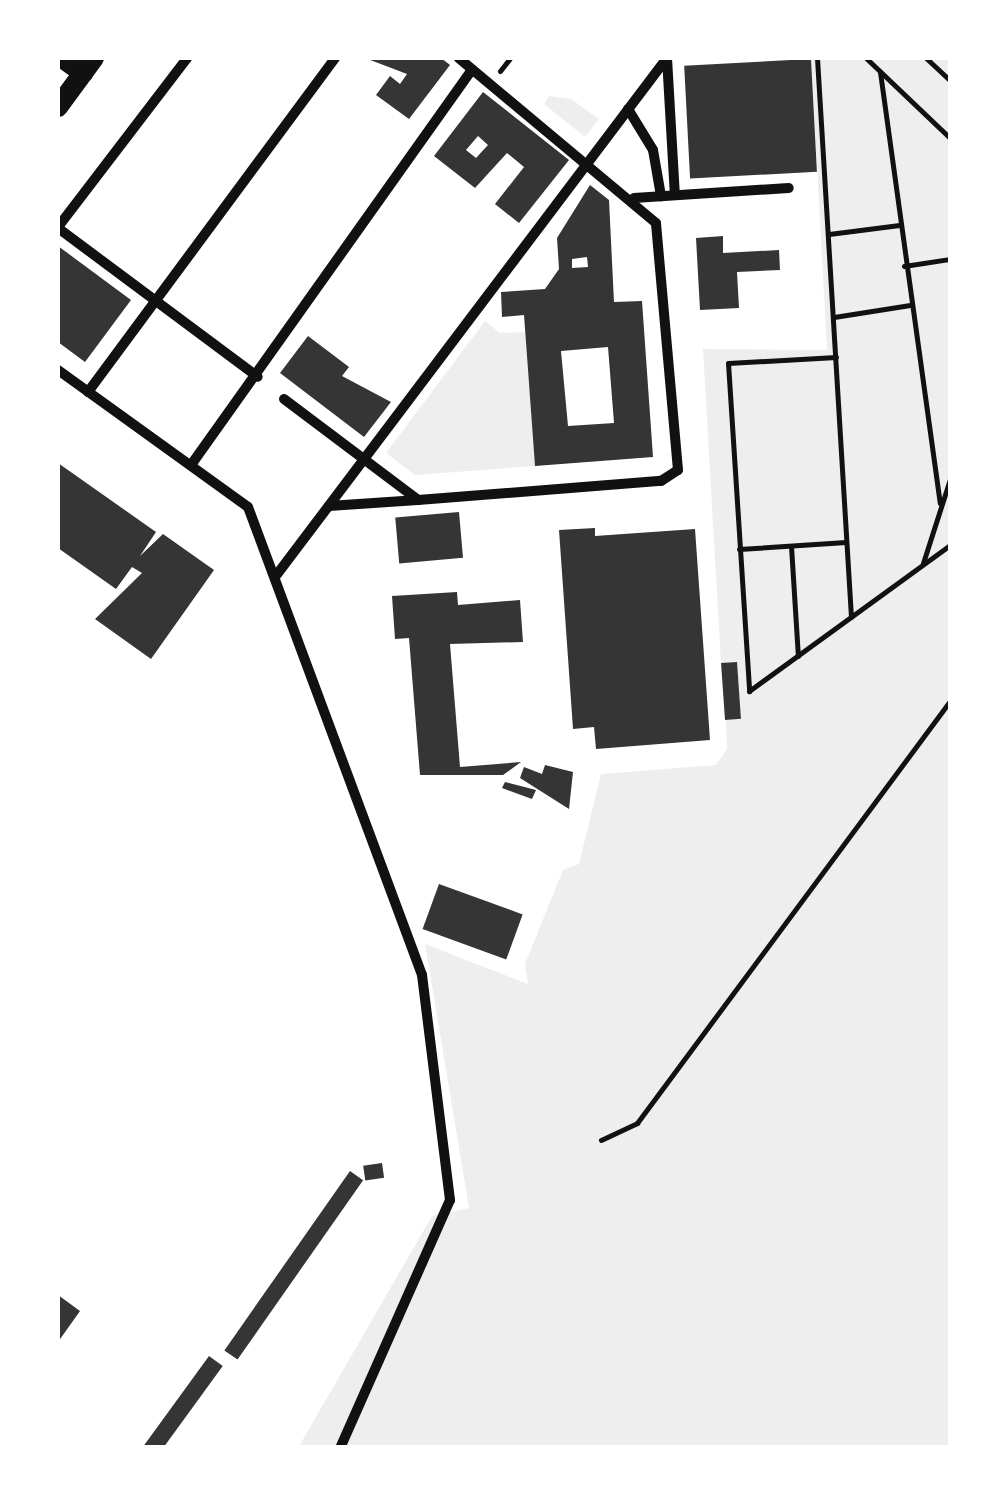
<!DOCTYPE html>
<style>
body{margin:0}
#map{position:relative;width:1008px;height:1505px;overflow:hidden;background:#fff;font-family:Arial,sans-serif}
div>[style]{position:absolute}
.green>*{inset:0;background:#eee}
.building>*{inset:0;background:#353535;transform-origin:0 0}
.path>*{height:5px;margin:-2.5px;padding:0 2.5px;transform-origin:2.5px;border-radius:2.5px;background:#111}
.minor>*{height:10px;margin:-5px;padding:0 5px;transform-origin:5px;border-radius:5px;background:#111}
.secondary>*{height:20px;margin:-10px;padding:0 10px;transform-origin:10px;border-radius:10px;background:#111}
span{translate:-50% -50%;white-space:nowrap;text-align:center;line-height:1.15;-webkit-text-stroke:8px #fff;paint-order:stroke}
.frame{position:absolute;inset:0;border:60px solid #fff;pointer-events:none}
</style>
<div id="map">
<div class="green">
<div style="clip-path:polygon(811px 58px,950px 58px,950px 1447px,298px 1448px,432px 1216px,469px 1208px,425px 944px,528px 984px,525px 964px,563px 870px,579px 864px,601px 774px,716px 765px,727px 749px,726px 720px,741px 718px,737px 663px,721px 663px,703px 349px,827px 350px)"></div>
<div style="clip-path:polygon(549px 96px,571px 99px,599px 119px,585px 137px,544px 104px)"></div>
<div style="clip-path:polygon(485px 321px,500px 333px,525px 332px,535px 466px,415px 475px,386px 453px)"></div>
</div>
<div class="building">
<div style="clip-path:polygon(365px 58px,441px 58px,450px 65px,409px 119px,376px 95px,390px 76px,400px 84px,407px 74px)"></div>
<div style="left:811px;top:59px;width:113px;height:127px;rotate:87deg"></div>
<div style="clip-path:polygon(evenodd,483px 92px,569px 160px,519px 223px,495px 204px,524px 167px,507px 153px,475px 188px,434px 156px,483px 92px,478px 136px,488px 145px,476px 158px,466px 150px,478px 136px)"></div>
<div style="clip-path:polygon(evenodd,590px 185px,609px 200px,614px 302px,642px 301px,653px 457px,535px 466px,524px 315px,502px 317px,501px 292px,545px 289px,559px 269px,557px 238px,590px 185px,587px 257px,588px 267px,572px 268px,572px 259px,587px 257px,590px 185px,608px 347px,614px 423px,568px 426px,561px 351px,608px 347px)"></div>
<div style="clip-path:polygon(723px 236px,723px 253px,779px 250px,780px 270px,737px 272px,739px 308px,700px 310px,696px 238px)"></div>
<div style="clip-path:polygon(58px 246px,131px 300px,85px 362px,58px 342px)"></div>
<div style="clip-path:polygon(308px 336px,349px 367px,342px 376px,391px 402px,364px 437px,280px 373px)"></div>
<div style="clip-path:polygon(58px 463px,156px 532px,140px 556px,163px 534px,214px 570px,151px 659px,95px 619px,142px 573px,132px 567px,116px 589px,58px 548px)"></div>
<div style="left:459px;top:512px;width:46px;height:64px;rotate:85deg"></div>
<div style="clip-path:polygon(595px 528px,595px 536px,695px 529px,710px 740px,596px 749px,594px 727px,573px 729px,559px 530px)"></div>
<div style="clip-path:polygon(457px 592px,458px 605px,520px 600px,523px 642px,450px 644px,460px 767px,521px 762px,503px 775px,420px 775px,409px 638px,395px 639px,392px 596px)"></div>
<div style="left:737px;top:662px;width:57px;height:16px;rotate:86deg"></div>
<div style="clip-path:polygon(545px 765px,573px 772px,569px 809px,520px 778px,524px 767px,542px 774px)"></div>
<div style="clip-path:polygon(505px 782px,536px 790px,532px 799px,502px 788px)"></div>
<div style="left:439px;top:884px;width:89px;height:48px;rotate:20deg"></div>
<div style="left:382px;top:1163px;width:15px;height:19px;rotate:82deg"></div>
<div style="left:350px;top:1171px;width:16px;height:219px;rotate:35deg"></div>
<div style="clip-path:polygon(58px 1295px,80px 1311px,58px 1342px)"></div>
<div style="left:209px;top:1356px;width:17px;height:116px;rotate:36deg"></div>
</div>
<div class="path">
<div style="left:817px;top:58px;width:560px;rotate:86.52deg"></div>
<div style="left:866px;top:58px;width:116px;rotate:43.6deg"></div>
<div style="left:926px;top:58px;width:33px;rotate:43deg"></div>
<div style="left:500px;top:71px;width:16px;rotate:-52deg"></div>
<div style="left:880px;top:72px;width:435px;rotate:82.1deg"></div>
<div style="left:829px;top:234px;width:71px;rotate:-7.3deg"></div>
<div style="left:904px;top:266px;width:47px;rotate:-8.7deg"></div>
<div style="left:834px;top:317px;width:77px;rotate:-9deg"></div>
<div style="left:836px;top:357px;width:108px;rotate:176.8deg"></div>
<div style="left:728px;top:363px;width:329px;rotate:86.3deg"></div>
<div style="left:749px;top:691px;width:248px;rotate:-36deg"></div>
<div style="left:791px;top:546px;width:110px;rotate:86.4deg"></div>
<div style="left:739px;top:549px;width:107px;rotate:-3.7deg"></div>
<div style="left:923px;top:563px;width:88px;rotate:-72.2deg"></div>
<div style="left:601px;top:1140px;width:40px;rotate:-25deg"></div>
<div style="left:637px;top:1123px;width:525px;rotate:-53.44deg"></div>
<div style="left:950px;top:1365px;width:55px;rotate:90deg"></div>
</div>
<div class="minor">
<div style="left:667px;top:58px;width:137px;rotate:86.7deg"></div>
<div style="left:628px;top:109px;width:48px;rotate:58.6deg"></div>
<div style="left:653px;top:150px;width:47px;rotate:80.1deg"></div>
<div style="left:634px;top:198px;width:155px;rotate:-3.7deg"></div>
<div style="left:58px;top:227px;width:213px;rotate:-52.6deg"></div>
<div style="left:58px;top:228px;width:249px;rotate:36.7deg"></div>
<div style="left:58px;top:370px;width:234px;rotate:35.8deg"></div>
<div style="left:248px;top:507px;width:499px;rotate:69.6deg"></div>
<div style="left:422px;top:975px;width:227px;rotate:82.9deg"></div>
<div style="left:450px;top:1200px;width:271px;rotate:113.9deg"></div>
<div style="left:88px;top:392px;width:415px;rotate:-53.5deg"></div>
<div style="left:284px;top:399px;width:168px;rotate:37deg"></div>
<div style="left:418px;top:500px;width:244px;rotate:-4.5deg"></div>
<div style="left:661px;top:481px;width:20px;rotate:-33deg"></div>
<div style="left:678px;top:470px;width:248px;rotate:-95.1deg"></div>
<div style="left:656px;top:223px;width:257px;rotate:-140.1deg"></div>
<div style="left:191px;top:465px;width:481px;rotate:-54.6deg"></div>
<div style="left:329px;top:506px;width:89px;rotate:-3.9deg"></div>
<div style="left:275px;top:577px;width:650px;rotate:-52.94deg"></div>
</div>
<div class="secondary">
<div style="left:62px;top:58px;width:26px;rotate:36deg"></div>
<div style="left:58px;top:107px;width:61px;rotate:-53.7deg"></div>
</div>
<div class="frame"></div>
</div>
